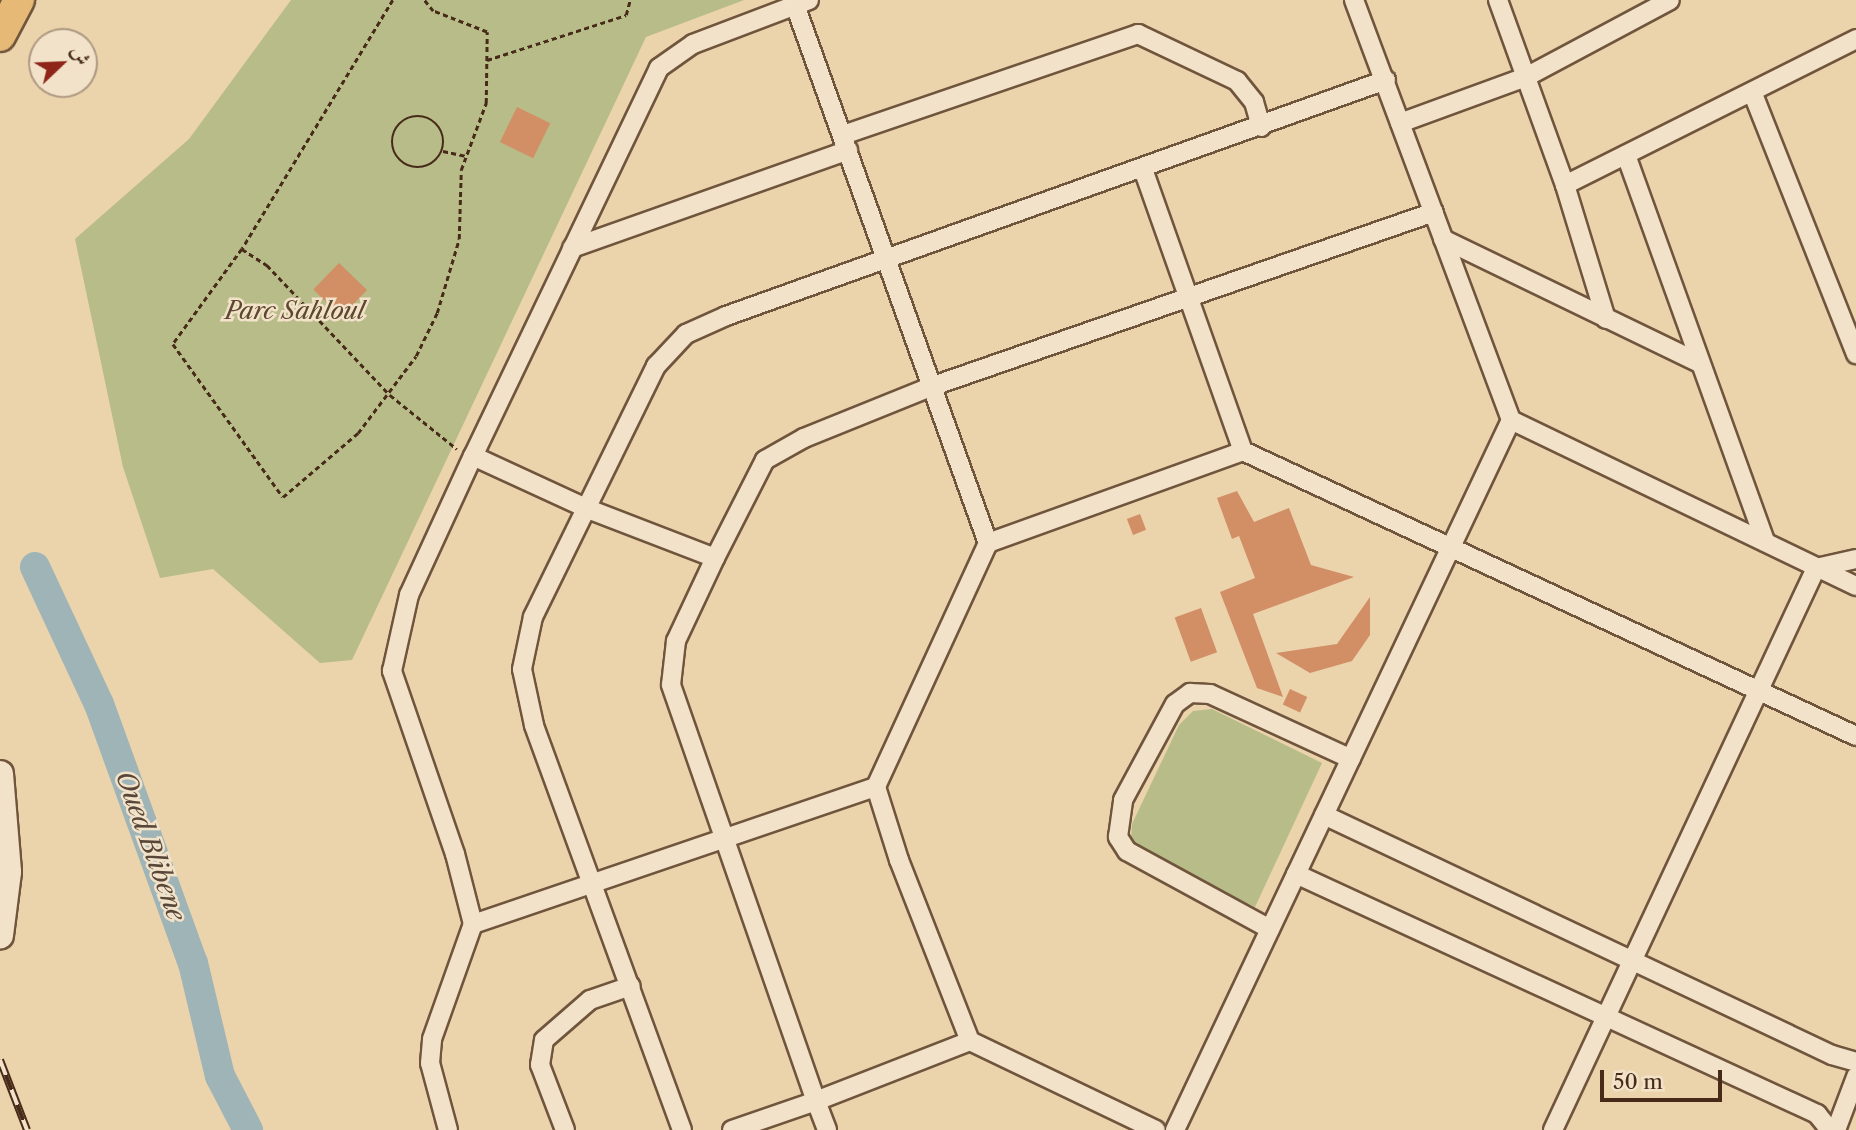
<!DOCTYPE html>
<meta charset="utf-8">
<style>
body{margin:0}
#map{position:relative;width:1856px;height:1130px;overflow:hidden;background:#ebd3ac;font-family:"Libre Caslon Text",Amiri,serif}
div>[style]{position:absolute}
.green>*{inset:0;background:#b7bc89}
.river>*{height:30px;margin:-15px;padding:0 15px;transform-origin:15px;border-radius:15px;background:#9eb4b6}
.building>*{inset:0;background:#d28e65;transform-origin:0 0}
.path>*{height:2.5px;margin-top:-1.25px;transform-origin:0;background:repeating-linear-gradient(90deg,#472b18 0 5px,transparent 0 8.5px)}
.path>.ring{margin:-1.25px;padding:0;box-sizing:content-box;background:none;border:2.5px solid #472b18;border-radius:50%}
.roads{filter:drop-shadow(2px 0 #70553d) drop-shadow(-2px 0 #70553d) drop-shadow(0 2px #70553d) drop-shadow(0 -2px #70553d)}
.minor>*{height:18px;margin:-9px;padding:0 9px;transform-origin:9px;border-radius:9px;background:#f2e2c9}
.secondary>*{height:26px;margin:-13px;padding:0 13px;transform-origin:13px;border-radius:13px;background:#f2e2c9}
.trunk>*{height:30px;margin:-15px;padding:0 15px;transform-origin:15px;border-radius:15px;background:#e6ba76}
.rail>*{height:8px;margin-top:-4px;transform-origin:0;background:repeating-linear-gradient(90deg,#f2e2c9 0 16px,#472b18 0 32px);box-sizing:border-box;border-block:2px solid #472b18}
span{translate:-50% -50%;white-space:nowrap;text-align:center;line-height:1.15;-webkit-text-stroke:5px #f2e2c9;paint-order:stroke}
.park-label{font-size:24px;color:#5d482f;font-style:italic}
.water-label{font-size:26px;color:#584638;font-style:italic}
.north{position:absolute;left:28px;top:28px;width:70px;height:70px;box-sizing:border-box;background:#f2e2c9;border:2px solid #ae9982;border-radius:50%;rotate:67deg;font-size:19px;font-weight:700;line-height:28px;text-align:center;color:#472b18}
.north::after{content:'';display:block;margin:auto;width:24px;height:32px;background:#8f2418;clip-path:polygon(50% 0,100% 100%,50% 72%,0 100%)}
.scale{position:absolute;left:1600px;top:1070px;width:122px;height:32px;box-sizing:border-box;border:4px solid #472b18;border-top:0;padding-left:9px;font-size:21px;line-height:24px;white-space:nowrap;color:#472b18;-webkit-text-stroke:5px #f2e2c9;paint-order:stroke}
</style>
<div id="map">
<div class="green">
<div style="clip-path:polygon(291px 0,744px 0,646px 37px,352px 660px,320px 663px,213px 569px,160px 578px,123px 467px,75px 239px,189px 139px)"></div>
<div style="clip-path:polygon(1212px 709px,1322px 763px,1255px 907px,1140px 852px,1131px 839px,1132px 824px,1179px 725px,1193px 711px)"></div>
</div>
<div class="river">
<div style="left:35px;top:567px;width:151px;rotate:65deg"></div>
<div style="left:99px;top:704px;width:276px;rotate:70.1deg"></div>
<div style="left:193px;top:963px;width:116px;rotate:76.6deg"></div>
<div style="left:220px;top:1076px;width:61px;rotate:62.6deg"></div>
</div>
<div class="building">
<div style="left:517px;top:107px;width:37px;height:39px;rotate:26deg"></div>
<div style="left:339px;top:263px;width:39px;height:37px;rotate:44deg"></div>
<div style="clip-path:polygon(1237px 491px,1254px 522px,1289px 508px,1311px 565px,1354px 577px,1253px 614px,1283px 697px,1257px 688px,1220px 592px,1255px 578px,1239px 536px,1232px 539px,1217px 498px)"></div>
<div style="left:1140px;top:514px;width:17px;height:14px;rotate:69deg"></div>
<div style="clip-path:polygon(1370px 597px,1370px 635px,1352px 661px,1310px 673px,1276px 653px,1337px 644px)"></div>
<div style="left:1201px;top:608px;width:47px;height:28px;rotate:70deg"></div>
<div style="left:1290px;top:689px;width:19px;height:17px;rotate:25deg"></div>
</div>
<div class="path">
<div style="left:393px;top:0;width:291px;rotate:121.2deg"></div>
<div style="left:242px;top:249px;width:117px;rotate:126deg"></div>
<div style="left:173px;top:344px;width:188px;rotate:54.3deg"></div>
<div style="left:283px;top:497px;width:99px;rotate:-40.5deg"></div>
<div style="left:358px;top:433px;width:96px;rotate:-53deg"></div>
<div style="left:416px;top:356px;width:48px;rotate:-64deg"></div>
<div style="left:437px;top:313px;width:77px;rotate:-73.4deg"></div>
<div style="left:459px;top:239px;width:69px;rotate:-88.3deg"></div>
<div style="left:461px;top:170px;width:72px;rotate:-69.5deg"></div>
<div style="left:486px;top:103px;width:71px;rotate:-89.2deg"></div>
<div style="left:487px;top:32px;width:58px;rotate:-158.7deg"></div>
<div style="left:433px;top:11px;width:14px;rotate:-129deg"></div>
<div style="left:487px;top:60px;width:146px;rotate:-17.9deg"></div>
<div style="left:626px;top:15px;width:16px;rotate:-75deg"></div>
<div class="ring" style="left:392px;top:116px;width:49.5px;height:49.5px"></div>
<div style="left:443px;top:151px;width:25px;rotate:12deg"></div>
<div style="left:242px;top:249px;width:30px;rotate:33deg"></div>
<div style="left:267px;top:265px;width:179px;rotate:46.6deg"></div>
<div style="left:390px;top:395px;width:86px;rotate:38.9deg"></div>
</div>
<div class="roads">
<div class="minor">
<div style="left:809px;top:0;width:124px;rotate:159.2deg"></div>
<div style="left:693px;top:44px;width:42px;rotate:144.8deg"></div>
<div style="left:659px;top:68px;width:430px;rotate:115.6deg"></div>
<div style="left:473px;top:456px;width:127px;rotate:24.7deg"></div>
<div style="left:588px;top:509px;width:136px;rotate:21.1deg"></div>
<div style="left:715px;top:558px;width:92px;rotate:115.2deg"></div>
<div style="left:676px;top:641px;width:44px;rotate:96.5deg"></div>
<div style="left:671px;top:685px;width:441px;rotate:70.8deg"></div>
<div style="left:816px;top:1101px;width:165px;rotate:-21.3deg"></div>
<div style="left:1354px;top:0;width:448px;rotate:69.5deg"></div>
<div style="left:1511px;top:420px;width:383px;rotate:25.7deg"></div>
<div style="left:1498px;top:0;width:197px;rotate:70.1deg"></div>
<div style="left:1565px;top:185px;width:326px;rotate:-26.6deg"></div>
<div style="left:795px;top:5px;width:572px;rotate:70.27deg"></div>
<div style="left:988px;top:543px;width:268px;rotate:114.7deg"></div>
<div style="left:876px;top:787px;width:77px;rotate:72.5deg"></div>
<div style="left:899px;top:860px;width:194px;rotate:68.6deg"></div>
<div style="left:970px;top:1041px;width:206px;rotate:25.6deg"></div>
<div style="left:1753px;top:94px;width:280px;rotate:68.4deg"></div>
<div style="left:1400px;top:123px;width:134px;rotate:-20.1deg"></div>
<div style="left:1526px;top:77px;width:163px;rotate:-28.1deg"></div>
<div style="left:843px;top:135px;width:312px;rotate:-18.9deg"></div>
<div style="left:1138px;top:34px;width:110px;rotate:25.4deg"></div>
<div style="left:1237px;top:81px;width:27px;rotate:51deg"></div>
<div style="left:1254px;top:102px;width:26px;rotate:74deg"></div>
<div style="left:1626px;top:155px;width:411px;rotate:70.2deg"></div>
<div style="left:1143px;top:169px;width:299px;rotate:70.5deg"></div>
<div style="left:1243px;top:451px;width:676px;rotate:24.93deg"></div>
<div style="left:1565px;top:185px;width:140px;rotate:73deg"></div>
<div style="left:1443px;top:239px;width:284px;rotate:25.8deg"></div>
<div style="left:572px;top:248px;width:293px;rotate:-19.5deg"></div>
<div style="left:988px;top:543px;width:271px;rotate:-19.8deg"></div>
<div style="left:715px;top:558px;width:110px;rotate:-63deg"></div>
<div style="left:765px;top:460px;width:45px;rotate:-29.4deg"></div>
<div style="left:804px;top:438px;width:139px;rotate:-22deg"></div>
<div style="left:933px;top:386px;width:530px;rotate:-19.15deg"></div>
<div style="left:1324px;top:815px;width:562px;rotate:25.29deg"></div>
<div style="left:1832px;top:1055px;width:25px;rotate:16deg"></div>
<div style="left:1296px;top:874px;width:574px;rotate:24.73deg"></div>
<div style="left:1817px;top:1114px;width:21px;rotate:51deg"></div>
<div style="left:473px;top:924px;width:426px;rotate:-18.8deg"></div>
<div style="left:1270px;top:929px;width:163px;rotate:-151.4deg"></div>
<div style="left:1127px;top:851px;width:17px;rotate:-123deg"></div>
<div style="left:1118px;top:837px;width:37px;rotate:-82deg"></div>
<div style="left:1123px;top:800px;width:109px;rotate:-61.6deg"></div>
<div style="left:1175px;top:704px;width:19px;rotate:-36deg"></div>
<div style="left:1190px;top:693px;width:20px;rotate:3deg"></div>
<div style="left:1210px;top:694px;width:155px;rotate:24.7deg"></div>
<div style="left:448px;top:1130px;width:69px;rotate:-105deg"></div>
<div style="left:430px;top:1063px;width:24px;rotate:-85deg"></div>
<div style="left:432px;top:1039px;width:122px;rotate:-70.4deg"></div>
<div style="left:473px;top:924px;width:72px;rotate:-104.4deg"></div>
<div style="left:455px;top:854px;width:194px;rotate:-109deg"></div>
<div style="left:392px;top:671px;width:78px;rotate:-77.4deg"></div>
<div style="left:409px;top:595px;width:153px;rotate:-65.3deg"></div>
<div style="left:565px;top:1130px;width:70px;rotate:-111deg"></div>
<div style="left:540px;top:1065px;width:25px;rotate:-81deg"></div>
<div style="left:544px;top:1040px;width:61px;rotate:-41deg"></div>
<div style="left:590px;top:1000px;width:43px;rotate:-18.9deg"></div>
<div style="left:682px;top:1130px;width:431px;rotate:-110.1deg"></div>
<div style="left:534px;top:725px;width:57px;rotate:-102.1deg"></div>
<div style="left:522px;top:669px;width:53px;rotate:-78.1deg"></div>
<div style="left:533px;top:617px;width:280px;rotate:-63.9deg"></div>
<div style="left:656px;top:366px;width:44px;rotate:-46.8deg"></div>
<div style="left:686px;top:334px;width:44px;rotate:-24.2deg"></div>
<div style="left:726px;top:316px;width:701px;rotate:-19.68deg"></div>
<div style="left:732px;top:1130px;width:89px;rotate:-19deg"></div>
<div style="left:816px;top:1101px;width:31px;rotate:69deg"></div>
<div style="left:1175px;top:1130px;width:785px;rotate:-64.67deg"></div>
<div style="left:1553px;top:1130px;width:620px;rotate:-64.92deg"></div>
<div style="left:1816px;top:568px;width:41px;rotate:-12.7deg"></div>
<div style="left:1836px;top:1130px;width:57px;rotate:-69.3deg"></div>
</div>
<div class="secondary">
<div style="left:0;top:774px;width:98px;rotate:85.3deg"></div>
<div style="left:8px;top:872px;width:64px;rotate:97.2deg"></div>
</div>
<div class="trunk">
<div style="left:0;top:36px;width:41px;rotate:-62.2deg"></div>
</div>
</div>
<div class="rail">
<div style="left:0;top:1060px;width:75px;rotate:68.9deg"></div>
</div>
<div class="park-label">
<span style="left:295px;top:311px">Parc Sahloul</span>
</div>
<div class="water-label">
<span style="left:150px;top:846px;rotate:70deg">Oued Blibene</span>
</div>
<div class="north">ش</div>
<div class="scale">50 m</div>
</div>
